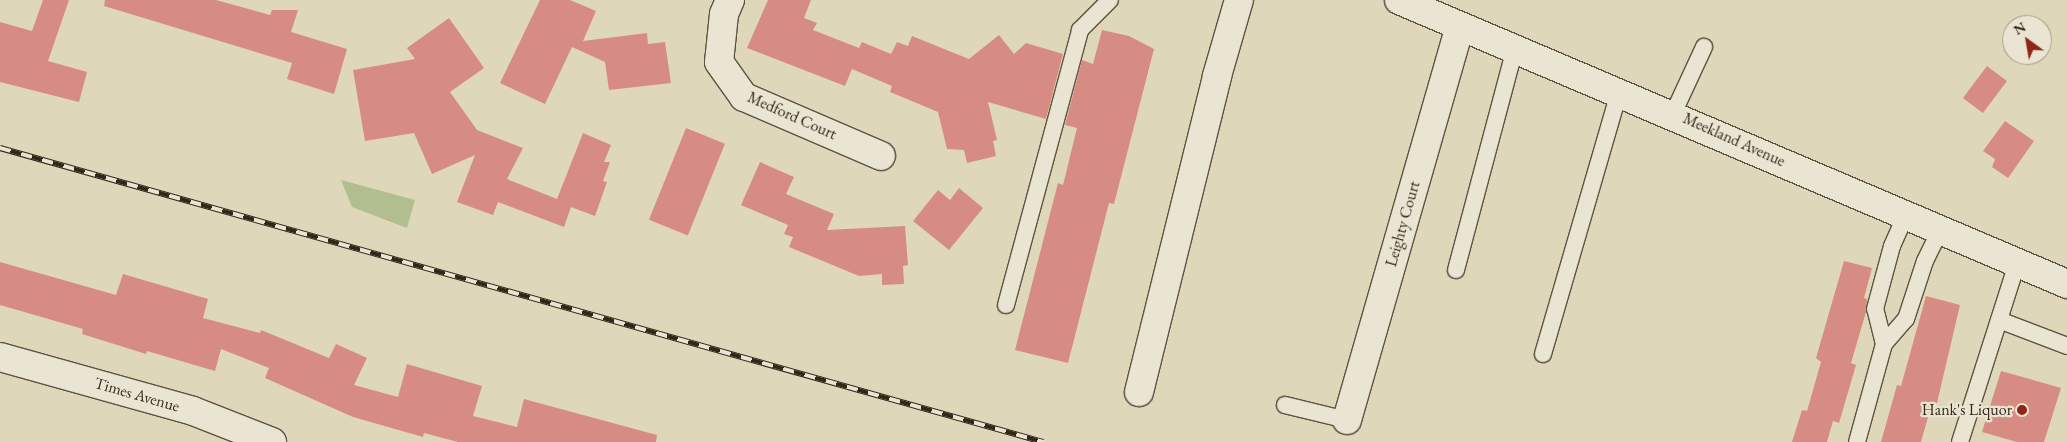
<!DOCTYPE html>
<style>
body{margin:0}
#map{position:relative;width:2067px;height:442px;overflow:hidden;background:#dfd7ba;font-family:"EB Garamond",serif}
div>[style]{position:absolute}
.green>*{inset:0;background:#b1be90}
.building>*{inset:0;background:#d78c83;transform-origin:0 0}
.roads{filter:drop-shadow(1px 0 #5e5241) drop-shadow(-1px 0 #5e5241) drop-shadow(0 1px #5e5241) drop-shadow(0 -1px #5e5241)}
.service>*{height:16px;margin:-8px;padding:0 8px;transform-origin:8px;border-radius:8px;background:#eae5d2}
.minor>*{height:28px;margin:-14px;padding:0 14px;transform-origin:14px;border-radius:14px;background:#eae5d2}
.secondary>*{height:28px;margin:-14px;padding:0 14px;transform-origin:14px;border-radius:14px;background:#eae5d2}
.rail>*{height:5.5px;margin-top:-2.75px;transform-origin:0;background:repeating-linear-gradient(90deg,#eae5d2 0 11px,#332619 0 22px);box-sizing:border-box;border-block:1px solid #332619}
.dots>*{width:14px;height:14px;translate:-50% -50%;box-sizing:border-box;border:2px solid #eae5d2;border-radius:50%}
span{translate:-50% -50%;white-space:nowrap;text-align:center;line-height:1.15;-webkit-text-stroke:4.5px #eae5d2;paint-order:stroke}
.street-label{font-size:16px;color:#332619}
.poi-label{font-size:16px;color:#332619}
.right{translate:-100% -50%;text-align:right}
.north{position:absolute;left:2002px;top:15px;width:50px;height:50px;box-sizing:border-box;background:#eae5d2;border:1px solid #a19988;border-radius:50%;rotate:328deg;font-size:14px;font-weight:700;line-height:20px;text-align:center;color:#332619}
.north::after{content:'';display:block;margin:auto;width:18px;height:22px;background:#8f2418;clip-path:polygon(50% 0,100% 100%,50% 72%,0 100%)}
</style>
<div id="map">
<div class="green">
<div style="clip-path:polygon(341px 180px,415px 200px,407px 228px,352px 207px)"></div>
</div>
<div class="building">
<div style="clip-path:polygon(43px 0,69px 0,48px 61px,87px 72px,79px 102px,0 82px,0 22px,32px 31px)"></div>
<div style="clip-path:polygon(105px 0,216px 0,270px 15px,272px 10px,298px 10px,291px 32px,347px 49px,334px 94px,287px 79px,292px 63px,104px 6px)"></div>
<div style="clip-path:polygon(540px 0,570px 0,596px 11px,583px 41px,647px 33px,648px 44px,665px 42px,671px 83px,609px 90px,605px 62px,572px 47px,545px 104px,500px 83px)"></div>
<div style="clip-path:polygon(768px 0,811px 0,804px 18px,817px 23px,813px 30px,859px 48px,862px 42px,891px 54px,897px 42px,908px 46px,912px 36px,969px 59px,999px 35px,1014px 54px,1026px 43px,1063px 54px,1046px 119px,988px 102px,997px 140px,993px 141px,996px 156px,967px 163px,964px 150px,947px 149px,938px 112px,890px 92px,892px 86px,852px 69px,845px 86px,747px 48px)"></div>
<div style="clip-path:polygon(449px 18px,484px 68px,450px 92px,477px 130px,523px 148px,507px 179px,557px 199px,583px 133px,611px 145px,604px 162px,610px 162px,603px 181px,607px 182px,595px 216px,571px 207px,564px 227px,498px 202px,493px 215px,457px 202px,475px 155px,432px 174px,414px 133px,365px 141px,353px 70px,415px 59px,407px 48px)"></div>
<div style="clip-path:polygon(1102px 30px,1129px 36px,1154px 49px,1114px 204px,1109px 203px,1068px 363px,1015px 350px,1058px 183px,1063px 185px,1077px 128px,1065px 125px,1082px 60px,1093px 64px)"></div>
<div style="left:1987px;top:66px;width:25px;height:40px;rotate:37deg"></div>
<div style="clip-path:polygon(2005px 121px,2034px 141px,2008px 178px,1992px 167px,1995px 159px,1983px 151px)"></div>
<div style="left:686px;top:128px;width:42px;height:99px;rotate:22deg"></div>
<div style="clip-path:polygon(760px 162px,794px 177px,786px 194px,834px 214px,827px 230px,905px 226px,908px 265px,903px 266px,904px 284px,882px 285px,882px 274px,859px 276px,789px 247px,793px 237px,784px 234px,788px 225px,741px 205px)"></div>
<div style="clip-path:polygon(959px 188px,983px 208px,949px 250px,913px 221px,938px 190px,950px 200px)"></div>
<div style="clip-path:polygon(1844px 261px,1872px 268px,1864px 298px,1867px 299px,1866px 312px,1851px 363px,1856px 365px,1839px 423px,1833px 421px,1827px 442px,1792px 442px,1802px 410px,1807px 411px,1821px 362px,1816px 358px)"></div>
<div style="clip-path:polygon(0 262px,116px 295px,123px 274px,208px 299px,203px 318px,260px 333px,261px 330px,329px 358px,336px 344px,367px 358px,354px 385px,398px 397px,407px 364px,482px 386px,473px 416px,517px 427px,524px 399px,657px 435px,656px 442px,458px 442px,424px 433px,423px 437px,353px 417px,265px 378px,269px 368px,221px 349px,215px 371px,147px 351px,146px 354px,82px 334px,83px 329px,0 305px)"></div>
<div style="clip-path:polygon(1926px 296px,1960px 305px,1937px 403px,1932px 403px,1921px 442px,1881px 442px,1897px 385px,1901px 386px)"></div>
<div style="clip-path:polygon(2001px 371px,2061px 388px,2044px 442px,2017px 442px,1982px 432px)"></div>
</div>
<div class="roads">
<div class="service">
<div style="left:1673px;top:114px;width:74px;rotate:-65.2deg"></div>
<div style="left:1456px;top:270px;width:229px;rotate:-75.1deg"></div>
<div style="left:1006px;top:305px;width:285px;rotate:-74.9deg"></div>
<div style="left:1080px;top:30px;width:42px;rotate:-45deg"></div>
<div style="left:1999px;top:320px;width:73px;rotate:20.9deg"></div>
<div style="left:1884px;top:344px;width:33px;rotate:-49deg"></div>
<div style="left:1906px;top:319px;width:61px;rotate:-71.9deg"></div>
<div style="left:1925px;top:261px;width:34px;rotate:-64deg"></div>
<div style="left:1543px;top:354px;width:273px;rotate:-73.8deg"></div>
<div style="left:1285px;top:405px;width:64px;rotate:13.6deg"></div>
<div style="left:1857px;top:442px;width:102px;rotate:-74.6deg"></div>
<div style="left:1884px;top:344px;width:36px;rotate:-104deg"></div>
<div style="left:1875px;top:309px;width:65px;rotate:-74.9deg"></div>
<div style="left:1892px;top:246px;width:34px;rotate:-66deg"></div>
<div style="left:1960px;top:442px;width:188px;rotate:-72.3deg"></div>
</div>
<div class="minor">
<div style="left:730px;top:0;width:15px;rotate:113deg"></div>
<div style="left:724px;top:14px;width:48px;rotate:95.9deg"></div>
<div style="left:719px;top:62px;width:43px;rotate:54.5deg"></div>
<div style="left:744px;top:97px;width:149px;rotate:23.3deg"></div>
<div style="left:0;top:357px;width:200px;rotate:15.6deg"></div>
<div style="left:193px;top:411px;width:85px;rotate:21.4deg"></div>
<div style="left:1139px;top:392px;width:325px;rotate:-76.1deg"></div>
<div style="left:1217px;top:76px;width:79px;rotate:-73.9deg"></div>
<div style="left:1347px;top:420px;width:409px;rotate:-74deg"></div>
</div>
<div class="secondary">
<div style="left:1399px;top:0;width:726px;rotate:23.03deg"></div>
</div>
</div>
<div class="rail">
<div style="left:0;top:148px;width:1084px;rotate:15.74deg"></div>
</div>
<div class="dots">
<div style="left:2022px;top:410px;background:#8f2418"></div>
</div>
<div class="street-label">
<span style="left:792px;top:116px;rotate:24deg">Medford Court</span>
<span style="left:1734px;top:140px;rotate:24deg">Meekland Avenue</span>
<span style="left:1403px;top:224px;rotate:-74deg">Leighty Court</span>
<span style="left:137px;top:395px;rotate:16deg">Times Avenue</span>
</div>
<div class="poi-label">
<span class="right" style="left:2012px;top:410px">Hank's Liquor</span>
</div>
<div class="north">N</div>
</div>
